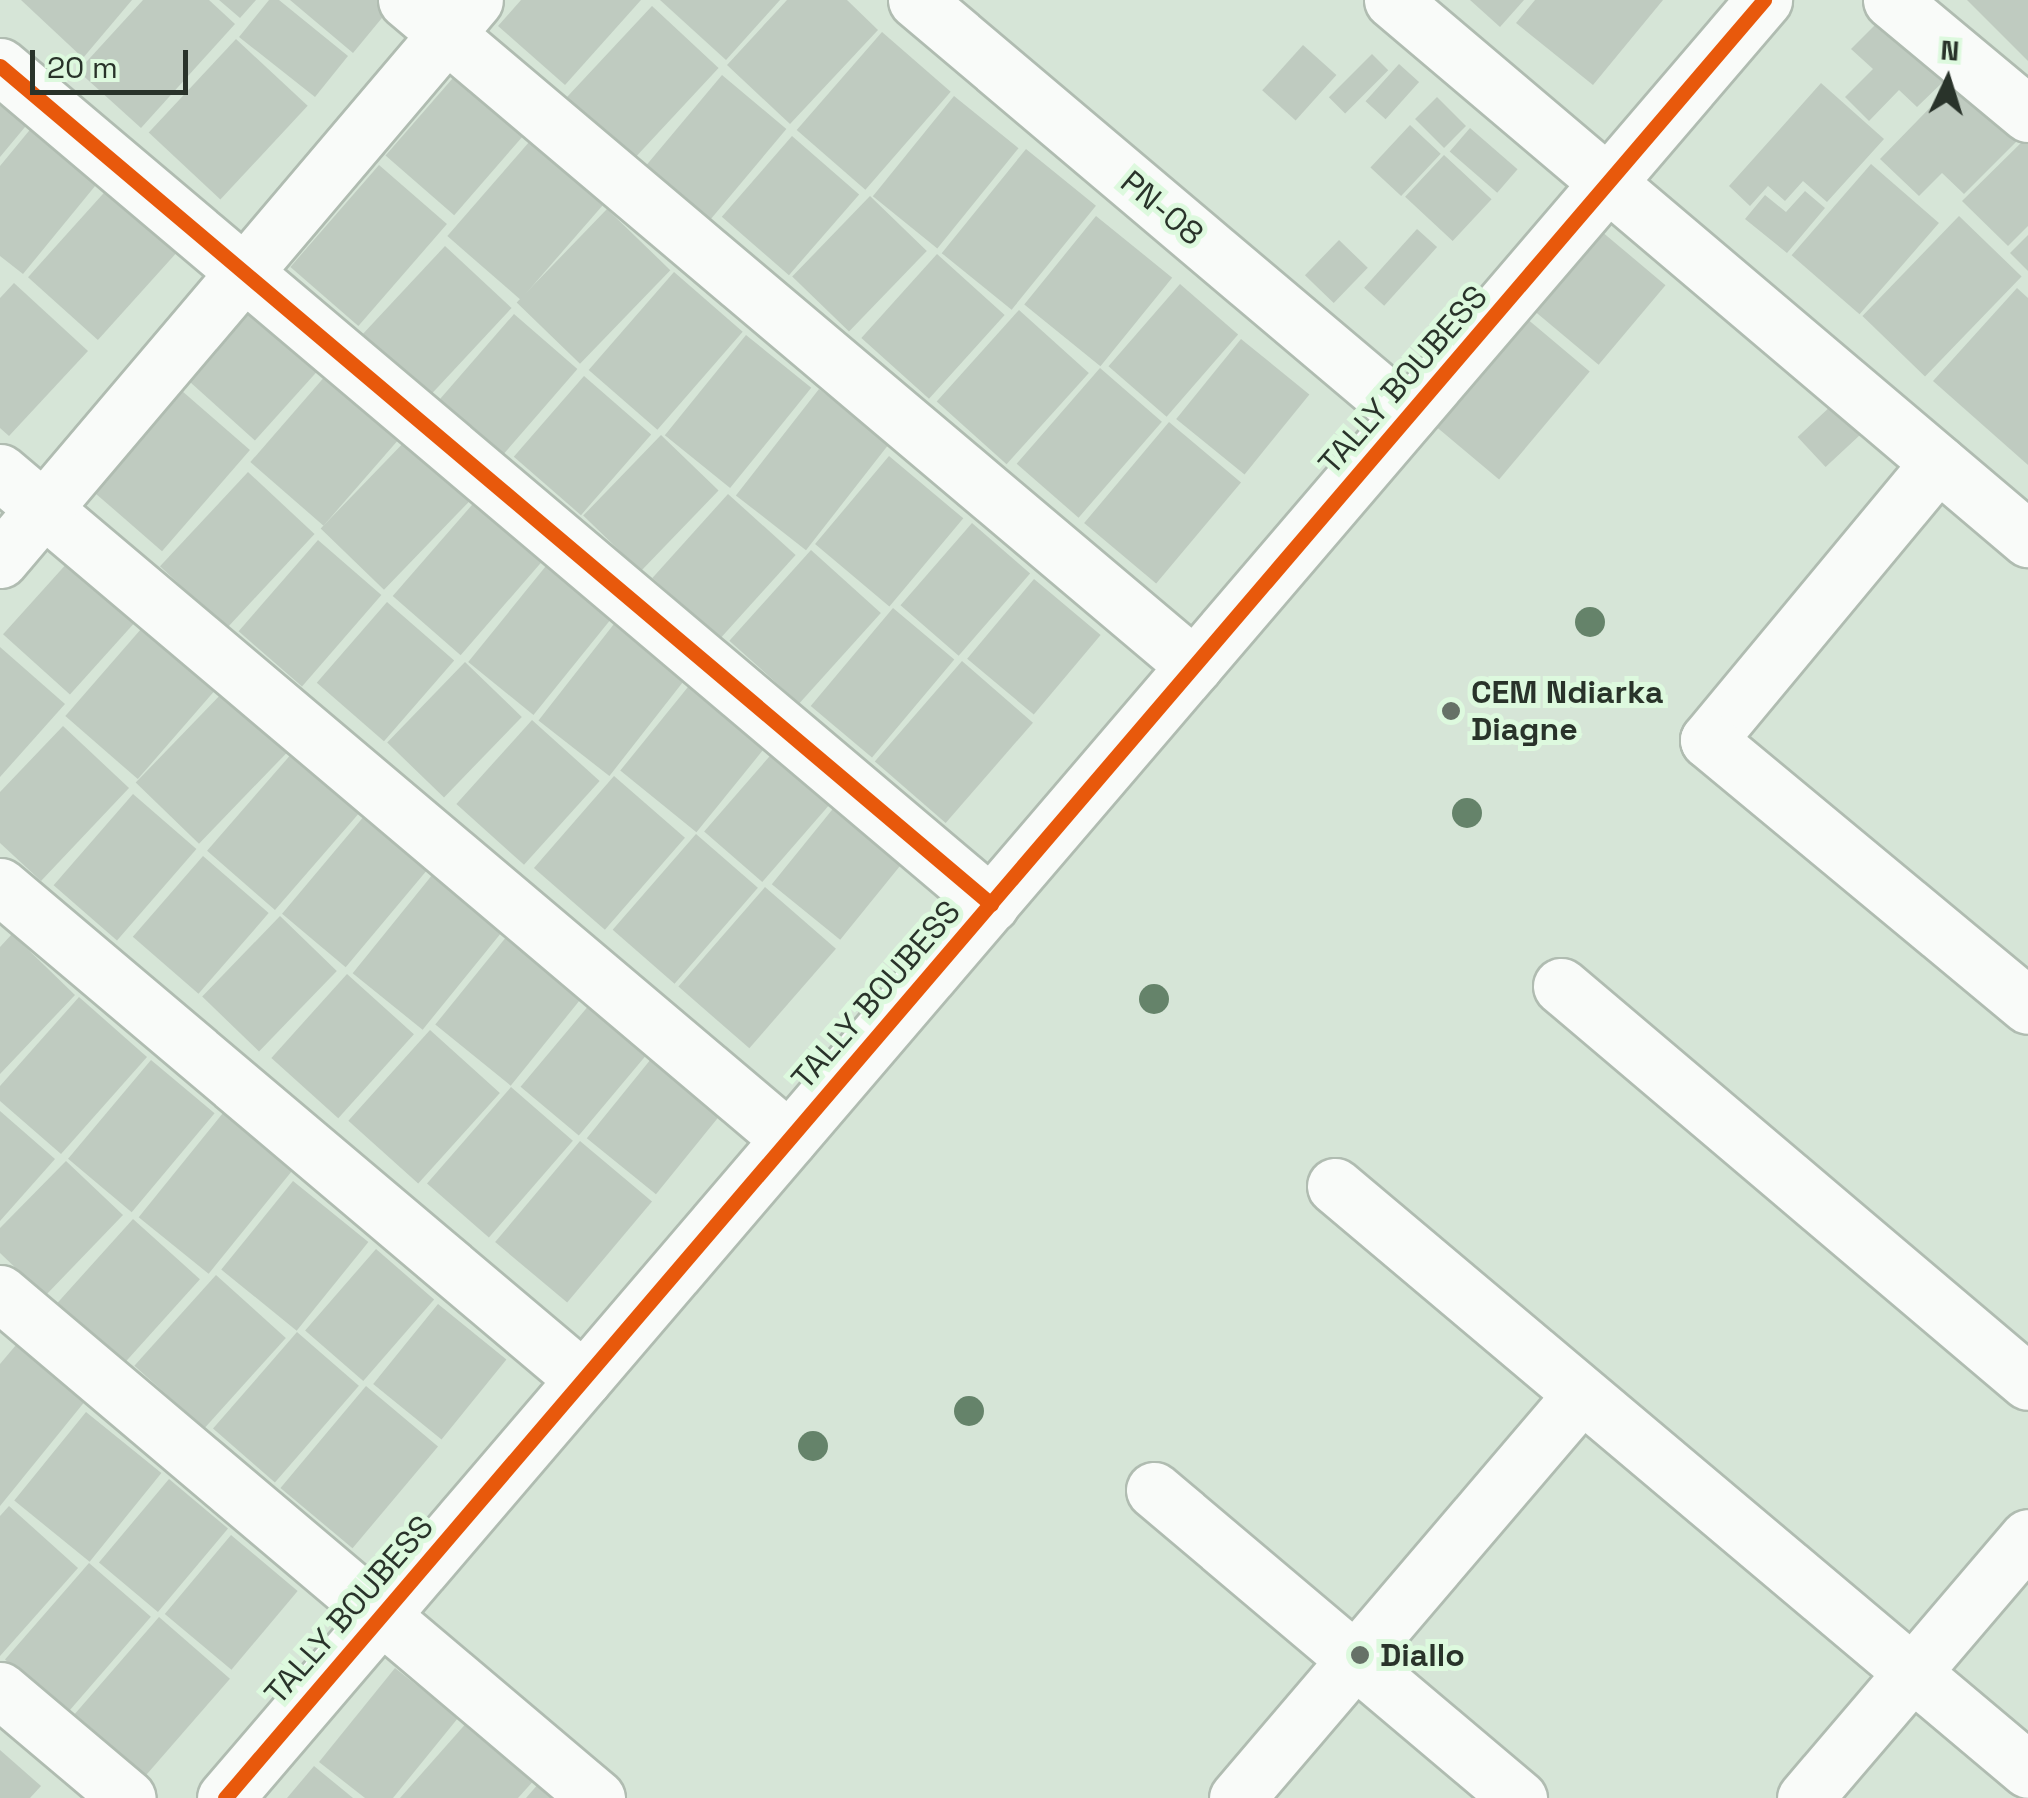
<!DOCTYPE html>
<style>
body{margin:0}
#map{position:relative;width:2028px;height:1798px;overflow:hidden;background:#d6e5d7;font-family:"Space Grotesk",sans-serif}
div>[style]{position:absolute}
.building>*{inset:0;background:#bfcbc0;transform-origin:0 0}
.roads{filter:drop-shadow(2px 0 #b0bcb1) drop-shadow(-2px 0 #b0bcb1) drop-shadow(0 2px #b0bcb1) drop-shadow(0 -2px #b0bcb1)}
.minor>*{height:55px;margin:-27.5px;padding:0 27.5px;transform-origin:27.5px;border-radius:27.5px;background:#f9fbf9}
.tertiary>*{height:55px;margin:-27.5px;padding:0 27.5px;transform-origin:27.5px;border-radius:27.5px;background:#f9fbf9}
.cycleway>*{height:15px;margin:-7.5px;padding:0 7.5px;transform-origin:7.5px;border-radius:7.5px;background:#e8590c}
.trees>*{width:30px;height:30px;margin:-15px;border-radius:50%;background:#65836a}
.dots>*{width:28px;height:28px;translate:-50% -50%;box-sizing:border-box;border:5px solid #ddf9de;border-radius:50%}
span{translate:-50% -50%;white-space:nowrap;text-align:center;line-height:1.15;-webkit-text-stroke:10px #ddf9de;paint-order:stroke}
.street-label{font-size:32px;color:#29332a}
.poi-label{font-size:32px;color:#29332a;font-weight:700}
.left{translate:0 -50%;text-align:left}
.north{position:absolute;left:1898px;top:30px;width:100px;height:100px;-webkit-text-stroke:8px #ddf9de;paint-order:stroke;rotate:4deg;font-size:28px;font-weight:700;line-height:40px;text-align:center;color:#29332a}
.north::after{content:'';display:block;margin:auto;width:35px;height:45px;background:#29332a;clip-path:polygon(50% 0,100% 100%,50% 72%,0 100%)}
.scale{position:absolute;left:30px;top:50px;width:158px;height:45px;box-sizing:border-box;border:5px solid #29332a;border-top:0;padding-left:12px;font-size:30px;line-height:35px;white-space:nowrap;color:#29332a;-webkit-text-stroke:8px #ddf9de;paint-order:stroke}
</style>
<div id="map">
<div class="building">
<div style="clip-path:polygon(21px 0,132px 0,83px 58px)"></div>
<div style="clip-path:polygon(143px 0,209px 0,235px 24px,141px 128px,78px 71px)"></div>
<div style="clip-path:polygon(219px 0,256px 0,240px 18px)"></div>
<div style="clip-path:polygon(269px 0,279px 0,348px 56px,315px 97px,239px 37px)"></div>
<div style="clip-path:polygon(290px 0,383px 0,391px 7px,353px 53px)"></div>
<div style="clip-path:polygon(521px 0,641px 0,565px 85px,498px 26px)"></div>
<div style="clip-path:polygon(660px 0,780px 0,726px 60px)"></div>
<div style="clip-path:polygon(787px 0,847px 0,878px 30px,790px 124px,727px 65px)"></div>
<div style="clip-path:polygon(1470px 0,1524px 0,1500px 27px)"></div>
<div style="clip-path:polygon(1535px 0,1663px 0,1593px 85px,1516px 23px)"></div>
<div style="clip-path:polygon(1967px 0,2028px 0,2028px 61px)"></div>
<div style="left:652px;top:6px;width:91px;height:129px;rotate:43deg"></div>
<div style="clip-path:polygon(1883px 17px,1946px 79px,1917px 107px,1899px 90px,1869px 121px,1845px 97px,1873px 69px,1851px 49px)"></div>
<div style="left:882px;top:32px;width:91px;height:130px;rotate:41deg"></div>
<div style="left:236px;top:39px;width:98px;height:128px;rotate:43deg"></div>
<div style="left:1303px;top:45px;width:45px;height:61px;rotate:42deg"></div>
<div style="left:1372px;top:54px;width:23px;height:61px;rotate:45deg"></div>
<div style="left:1399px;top:64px;width:27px;height:50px;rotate:42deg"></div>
<div style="left:459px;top:71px;width:91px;height:112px;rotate:41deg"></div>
<div style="left:722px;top:75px;width:84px;height:121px;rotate:40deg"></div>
<div style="clip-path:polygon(1955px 82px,2017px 141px,1964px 194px,1942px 173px,1919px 196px,1880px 159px)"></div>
<div style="clip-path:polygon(1821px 83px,1884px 139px,1827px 202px,1803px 181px,1785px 201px,1768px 186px,1750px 206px,1729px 186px)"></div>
<div style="clip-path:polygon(0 96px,30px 121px,0 157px)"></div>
<div style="left:954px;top:96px;width:83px;height:129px;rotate:39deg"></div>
<div style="left:1437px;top:97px;width:41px;height:31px;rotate:45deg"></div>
<div style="left:1410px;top:125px;width:42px;height:58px;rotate:43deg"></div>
<div style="clip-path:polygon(33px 126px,100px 180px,23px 274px,0 256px,0 166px)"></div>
<div style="left:1470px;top:128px;width:63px;height:31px;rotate:41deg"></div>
<div style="left:792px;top:136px;width:89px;height:107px;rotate:41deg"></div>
<div style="clip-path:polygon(2028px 136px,2028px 226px,2008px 246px,1962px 201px)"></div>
<div style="left:530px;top:141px;width:97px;height:126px;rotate:41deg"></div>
<div style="left:1026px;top:149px;width:90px;height:134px;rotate:39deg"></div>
<div style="left:1444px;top:155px;width:65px;height:57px;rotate:43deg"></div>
<div style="left:1871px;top:164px;width:90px;height:121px;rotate:41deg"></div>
<div style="left:379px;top:165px;width:90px;height:135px;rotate:41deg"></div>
<div style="left:111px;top:185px;width:94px;height:124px;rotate:42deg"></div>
<div style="clip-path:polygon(1805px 191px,1825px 208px,1787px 253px,1745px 219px,1765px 195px,1786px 212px)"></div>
<div style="left:870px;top:196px;width:79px;height:112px;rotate:44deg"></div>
<div style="left:607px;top:209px;width:88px;height:130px;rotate:44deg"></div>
<div style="left:1096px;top:216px;width:98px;height:114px;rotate:39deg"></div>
<div style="left:1959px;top:216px;width:87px;height:139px;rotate:44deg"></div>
<div style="left:1595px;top:226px;width:92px;height:104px;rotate:40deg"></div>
<div style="left:1417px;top:229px;width:27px;height:79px;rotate:42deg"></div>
<div style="clip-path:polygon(2028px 235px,2028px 271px,2010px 253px)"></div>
<div style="left:1339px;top:240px;width:40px;height:49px;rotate:44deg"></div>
<div style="left:445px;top:246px;width:91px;height:128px;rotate:43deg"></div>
<div style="left:937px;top:254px;width:91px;height:113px;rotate:42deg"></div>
<div style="left:674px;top:272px;width:91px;height:130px;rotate:41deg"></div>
<div style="clip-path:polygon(14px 283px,88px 351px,9px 436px,0 428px,0 298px)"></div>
<div style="left:1180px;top:284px;width:77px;height:109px;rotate:41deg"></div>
<div style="clip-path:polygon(2017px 288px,2028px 298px,2028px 465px,1933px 381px)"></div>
<div style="left:263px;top:297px;width:90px;height:112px;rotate:42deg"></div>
<div style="left:1019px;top:310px;width:94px;height:123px;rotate:42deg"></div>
<div style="left:1520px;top:313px;width:91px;height:141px;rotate:40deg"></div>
<div style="left:514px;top:314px;width:84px;height:121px;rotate:41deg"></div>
<div style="left:746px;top:335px;width:84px;height:129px;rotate:39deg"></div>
<div style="left:1241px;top:339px;width:88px;height:103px;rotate:39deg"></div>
<div style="left:333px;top:367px;width:97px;height:126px;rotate:41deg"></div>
<div style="left:1100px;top:368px;width:82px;height:127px;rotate:41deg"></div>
<div style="left:584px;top:376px;width:89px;height:107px;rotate:41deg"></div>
<div style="left:819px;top:389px;width:89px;height:135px;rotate:38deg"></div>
<div style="left:182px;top:391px;width:90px;height:134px;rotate:41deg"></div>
<div style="left:1832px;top:405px;width:41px;height:47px;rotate:47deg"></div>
<div style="left:1169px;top:422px;width:94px;height:132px;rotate:40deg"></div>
<div style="left:411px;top:435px;width:88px;height:130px;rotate:44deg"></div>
<div style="left:661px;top:435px;width:80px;height:112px;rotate:44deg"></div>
<div style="left:889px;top:456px;width:97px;height:115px;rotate:40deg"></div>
<div style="left:248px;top:472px;width:91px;height:129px;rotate:43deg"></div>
<div style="left:728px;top:494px;width:91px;height:113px;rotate:42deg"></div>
<div style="left:478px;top:498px;width:90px;height:130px;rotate:41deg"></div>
<div style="left:972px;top:523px;width:77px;height:109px;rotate:41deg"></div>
<div style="left:318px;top:540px;width:84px;height:121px;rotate:41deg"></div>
<div style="left:811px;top:550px;width:94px;height:122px;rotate:42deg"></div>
<div style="left:78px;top:551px;width:90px;height:112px;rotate:42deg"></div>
<div style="left:550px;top:561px;width:84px;height:130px;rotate:39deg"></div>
<div style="left:1034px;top:579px;width:87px;height:104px;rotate:40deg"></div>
<div style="left:387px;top:602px;width:89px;height:107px;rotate:41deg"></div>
<div style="left:893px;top:608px;width:80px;height:128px;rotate:40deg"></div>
<div style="left:621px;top:615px;width:90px;height:134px;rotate:38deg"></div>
<div style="left:148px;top:621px;width:96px;height:126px;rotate:41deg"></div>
<div style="clip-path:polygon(0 647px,65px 704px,0 777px)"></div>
<div style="left:962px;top:661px;width:94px;height:133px;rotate:41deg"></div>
<div style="left:465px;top:662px;width:79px;height:112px;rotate:44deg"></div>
<div style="left:692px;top:682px;width:98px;height:114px;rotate:39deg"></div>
<div style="left:226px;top:689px;width:88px;height:130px;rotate:44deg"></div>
<div style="left:532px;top:720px;width:91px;height:113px;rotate:42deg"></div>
<div style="clip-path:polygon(63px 726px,129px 788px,41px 881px,0 843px,0 792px)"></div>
<div style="left:775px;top:750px;width:77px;height:108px;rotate:41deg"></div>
<div style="left:293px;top:752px;width:90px;height:131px;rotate:41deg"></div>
<div style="left:614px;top:776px;width:94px;height:122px;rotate:41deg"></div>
<div style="left:133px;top:794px;width:84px;height:121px;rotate:41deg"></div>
<div style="left:836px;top:805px;width:88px;height:102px;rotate:39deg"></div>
<div style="left:365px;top:815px;width:83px;height:129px;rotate:40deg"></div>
<div style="left:696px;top:834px;width:82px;height:127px;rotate:41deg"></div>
<div style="left:203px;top:856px;width:87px;height:107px;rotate:41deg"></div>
<div style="left:437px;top:869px;width:90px;height:134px;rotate:39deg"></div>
<div style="left:765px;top:887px;width:94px;height:132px;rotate:41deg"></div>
<div style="left:280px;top:916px;width:79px;height:112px;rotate:44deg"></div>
<div style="clip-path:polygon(12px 934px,75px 995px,0 1074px,0 947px)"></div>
<div style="left:507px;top:936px;width:97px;height:114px;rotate:39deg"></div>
<div style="left:347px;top:974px;width:90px;height:113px;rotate:42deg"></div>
<div style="clip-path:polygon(79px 997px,147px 1057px,61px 1154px,0 1101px,0 1086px)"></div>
<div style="left:590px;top:1004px;width:76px;height:108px;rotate:40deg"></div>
<div style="left:430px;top:1030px;width:94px;height:122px;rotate:42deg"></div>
<div style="left:651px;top:1059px;width:89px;height:102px;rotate:39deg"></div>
<div style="left:151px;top:1060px;width:83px;height:129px;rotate:40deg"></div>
<div style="left:511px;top:1087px;width:82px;height:128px;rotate:41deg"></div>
<div style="clip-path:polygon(0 1111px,55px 1159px,0 1221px)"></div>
<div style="left:223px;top:1113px;width:90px;height:134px;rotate:39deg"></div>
<div style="left:580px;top:1141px;width:94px;height:132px;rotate:40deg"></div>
<div style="clip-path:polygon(66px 1161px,123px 1215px,45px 1296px,0 1253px,0 1228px)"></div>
<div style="left:293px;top:1181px;width:97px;height:114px;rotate:39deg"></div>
<div style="left:133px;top:1219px;width:90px;height:113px;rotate:42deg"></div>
<div style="left:376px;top:1249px;width:77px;height:108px;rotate:41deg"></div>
<div style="left:216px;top:1275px;width:94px;height:122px;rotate:42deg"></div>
<div style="left:438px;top:1304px;width:88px;height:103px;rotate:39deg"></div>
<div style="left:297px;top:1332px;width:82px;height:128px;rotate:41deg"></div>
<div style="clip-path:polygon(16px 1345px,86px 1400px,0 1506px,0 1364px)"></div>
<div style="left:366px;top:1386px;width:94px;height:133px;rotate:40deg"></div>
<div style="left:86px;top:1412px;width:97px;height:114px;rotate:39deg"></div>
<div style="left:169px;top:1479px;width:77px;height:109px;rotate:40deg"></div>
<div style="clip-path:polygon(9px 1506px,78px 1568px,0 1656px,0 1516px)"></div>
<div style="left:231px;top:1535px;width:87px;height:103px;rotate:40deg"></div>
<div style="left:89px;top:1563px;width:82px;height:128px;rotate:41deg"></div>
<div style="left:159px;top:1617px;width:94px;height:133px;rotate:41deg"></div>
<div style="clip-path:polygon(395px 1668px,458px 1718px,393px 1798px,365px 1798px,319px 1762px)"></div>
<div style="clip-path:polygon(469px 1720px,536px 1778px,518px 1798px,400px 1798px)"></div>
<div style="clip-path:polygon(0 1750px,41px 1786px,30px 1798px,0 1798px)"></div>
<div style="clip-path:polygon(314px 1766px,353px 1798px,287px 1798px)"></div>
<div style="clip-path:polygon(540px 1782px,558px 1798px,526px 1798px)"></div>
</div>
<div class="roads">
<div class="minor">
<div style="left:406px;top:0;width:1032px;rotate:40.2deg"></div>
<div style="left:916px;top:0;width:644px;rotate:40.22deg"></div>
<div style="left:1392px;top:0;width:834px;rotate:40.28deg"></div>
<div style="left:1891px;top:0;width:178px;rotate:39.8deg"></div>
<div style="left:0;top:66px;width:1298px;rotate:40.22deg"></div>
<div style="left:1938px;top:463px;width:360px;rotate:129.7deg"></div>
<div style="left:1708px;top:740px;width:416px;rotate:39.7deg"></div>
<div style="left:0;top:472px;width:1033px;rotate:40.21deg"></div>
<div style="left:0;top:560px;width:734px;rotate:-49.69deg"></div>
<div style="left:0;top:886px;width:764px;rotate:40.22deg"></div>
<div style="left:1561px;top:986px;width:612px;rotate:40.3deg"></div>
<div style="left:1335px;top:1186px;width:906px;rotate:40.12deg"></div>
<div style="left:0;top:1293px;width:782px;rotate:40.23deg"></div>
<div style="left:1154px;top:1490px;width:478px;rotate:40.2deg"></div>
<div style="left:0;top:1690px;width:167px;rotate:40.2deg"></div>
<div style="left:1237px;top:1798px;width:530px;rotate:-49.52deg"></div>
<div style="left:1805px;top:1798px;width:343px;rotate:-49.5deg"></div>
</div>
<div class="tertiary">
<div style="left:225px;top:1798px;width:2367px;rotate:-49.44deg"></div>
</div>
</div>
<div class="cycleway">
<div style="left:0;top:66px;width:1298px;rotate:40.22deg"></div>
<div style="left:225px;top:1798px;width:2367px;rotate:-49.44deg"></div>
</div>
<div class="trees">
<div style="left:1590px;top:622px"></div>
<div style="left:1467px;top:813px"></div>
<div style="left:1154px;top:999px"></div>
<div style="left:969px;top:1411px"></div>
<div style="left:813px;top:1446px"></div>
</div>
<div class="dots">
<div style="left:1451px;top:711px;background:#667167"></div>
<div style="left:1360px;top:1655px;background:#667167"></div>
</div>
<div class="street-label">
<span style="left:1162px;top:208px;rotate:40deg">PN-08</span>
<span style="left:1403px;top:380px;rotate:-49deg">TALLY BOUBESS</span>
<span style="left:876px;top:995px;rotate:-49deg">TALLY BOUBESS</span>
<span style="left:349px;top:1610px;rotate:-49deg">TALLY BOUBESS</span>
</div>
<div class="poi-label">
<span class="left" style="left:1471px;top:711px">CEM Ndiarka<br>Diagne</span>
<span class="left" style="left:1380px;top:1655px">Diallo</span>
</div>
<div class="north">N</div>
<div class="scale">20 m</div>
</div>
